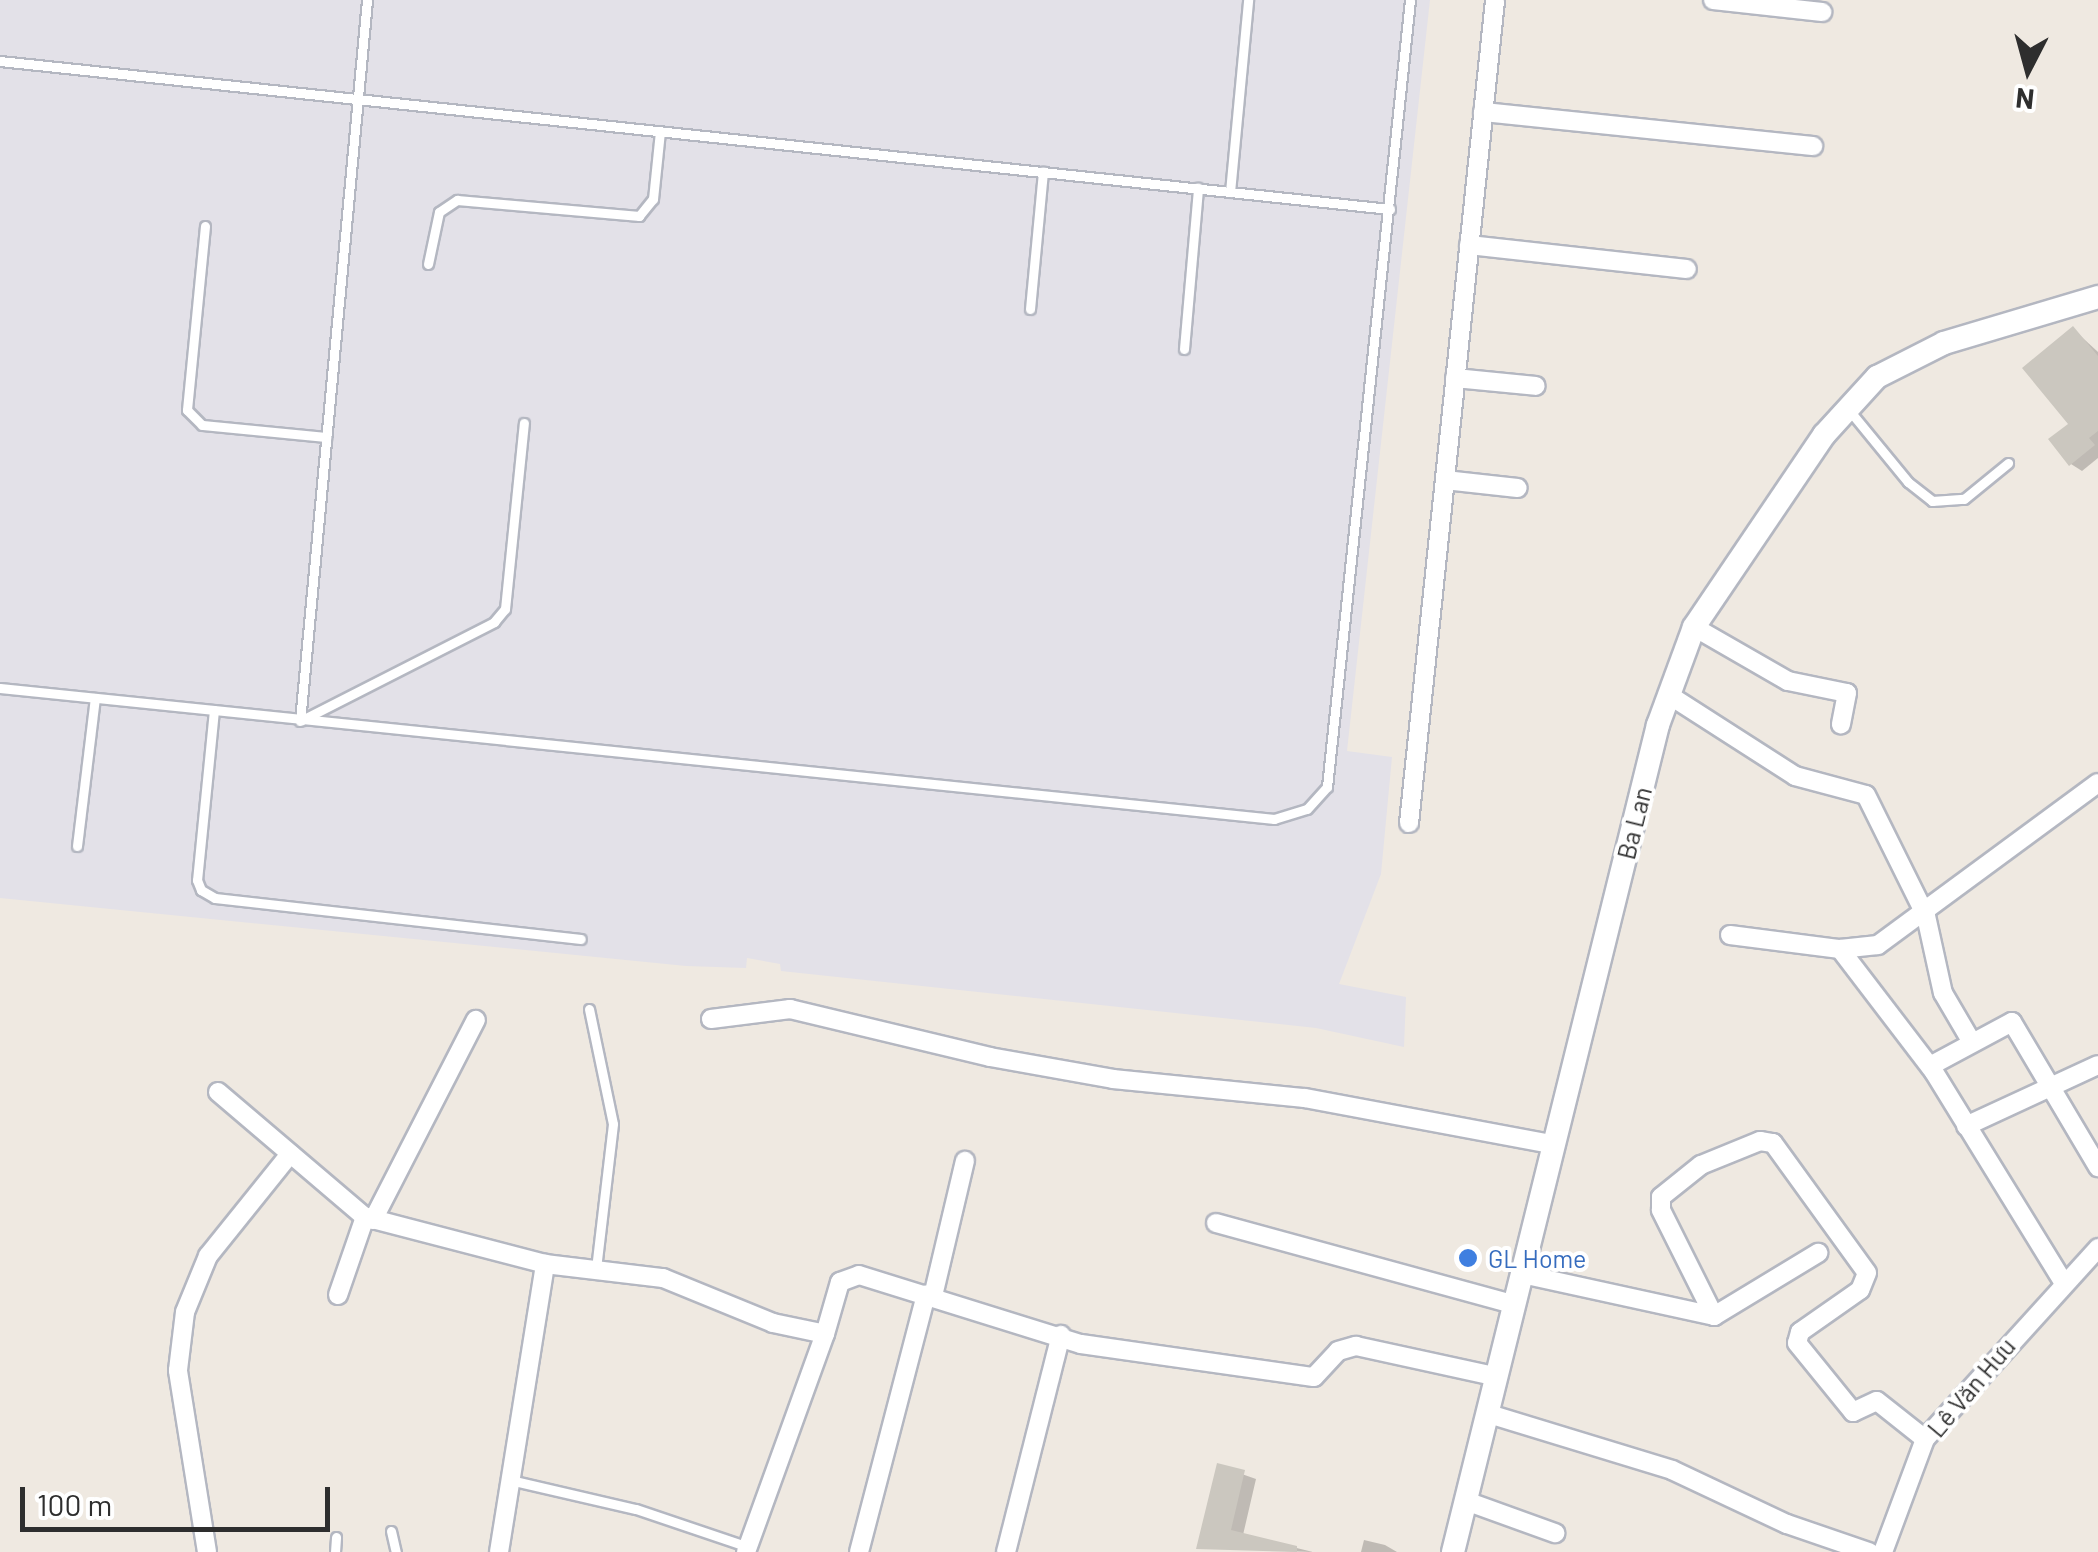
<!DOCTYPE html>
<meta charset="utf-8">
<style>
body{margin:0}
#map{position:relative;width:2098px;height:1552px;overflow:hidden;background:#efe9e1;font-family:Barlow,sans-serif}
div>[style]{position:absolute}
.industrial>*{inset:0;background:#e3e1e8}
.shadow>*{inset:0;background:#0003}
.building>*{inset:0;background:#cbc7bf}
.roads{filter:drop-shadow(2px 0 #b4b7c1) drop-shadow(-2px 0 #b4b7c1) drop-shadow(0 2px #b4b7c1) drop-shadow(0 -2px #b4b7c1)}
.service>*{height:9px;margin:-4.5px;padding:0 4.5px;transform-origin:4.5px;border-radius:4.5px;background:#fff}
.minor>*{height:18px;margin:-9px;padding:0 9px;transform-origin:9px;border-radius:9px;background:#fff}
.tertiary>*{height:22px;margin:-11px;padding:0 11px;transform-origin:11px;border-radius:11px;background:#fff}
.dots>*{width:28px;height:28px;translate:-50% -50%;box-sizing:border-box;border:5px solid #fff;border-radius:50%}
span{translate:-50% -50%;white-space:nowrap;text-align:center;line-height:1.15;-webkit-text-stroke:8px #fff;paint-order:stroke}
.street-label{font-size:25px;color:#2e2e2e}
.shop-label{font-size:25px;color:#366cbe}
.left{translate:0 -50%;text-align:left}
.north{position:absolute;left:1978px;top:20px;width:100px;height:100px;-webkit-text-stroke:8px #fff;paint-order:stroke;rotate:186deg;font-size:28px;font-weight:700;line-height:40px;text-align:center;color:#2e2e2e}
.north::after{content:'';display:block;margin:auto;width:35px;height:45px;background:#2e2e2e;clip-path:polygon(50% 0,100% 100%,50% 72%,0 100%)}
.scale{position:absolute;left:20px;top:1487px;width:310px;height:45px;box-sizing:border-box;border:5px solid #2e2e2e;border-top:0;padding-left:12px;font-size:30px;line-height:35px;white-space:nowrap;color:#2e2e2e;-webkit-text-stroke:8px #fff;paint-order:stroke}
</style>
<div id="map">
<div class="industrial">
<div style="clip-path:polygon(0 0,1430px 0,1347px 751px,1392px 757px,1381px 874px,1339px 984px,1406px 997px,1404px 1047px,1316px 1028px,781px 971px,780px 964px,747px 958px,746px 968px,686px 966px,0 898px)"></div>
</div>
<div class="shadow">
<div style="clip-path:polygon(2073px 329px,2098px 352px,2098px 458px,2082px 471px,2071px 464px)"></div>
<div style="clip-path:polygon(1219px 1466px,1256px 1479px,1243px 1535px,1313px 1552px,1199px 1548px)"></div>
<div style="clip-path:polygon(1364px 1540px,1385px 1545px,1397px 1552px,1361px 1552px)"></div>
</div>
<div class="building">
<div style="clip-path:polygon(2073px 326px,2098px 356px,2098px 431px,2089px 438px,2095px 445px,2069px 466px,2048px 439px,2068px 424px,2022px 368px)"></div>
<div style="clip-path:polygon(1217px 1463px,1245px 1470px,1231px 1530px,1297px 1546px,1297px 1552px,1196px 1549px)"></div>
</div>
<div class="roads">
<div class="service">
<div style="left:0;top:61px;width:1398px;rotate:6.08deg"></div>
<div style="left:1230px;top:192px;width:193px;rotate:-84.6deg"></div>
<div style="left:205px;top:226px;width:185px;rotate:95.6deg"></div>
<div style="left:187px;top:410px;width:21px;rotate:45deg"></div>
<div style="left:202px;top:425px;width:125px;rotate:5.5deg"></div>
<div style="left:428px;top:264px;width:53px;rotate:-78.1deg"></div>
<div style="left:439px;top:212px;width:22px;rotate:-34deg"></div>
<div style="left:457px;top:200px;width:183px;rotate:5deg"></div>
<div style="left:639px;top:216px;width:22px;rotate:-51deg"></div>
<div style="left:653px;top:199px;width:68px;rotate:-84.1deg"></div>
<div style="left:1030px;top:309px;width:138px;rotate:-84.6deg"></div>
<div style="left:1184px;top:349px;width:162px;rotate:-85deg"></div>
<div style="left:1849px;top:410px;width:93px;rotate:50.7deg"></div>
<div style="left:1908px;top:482px;width:31px;rotate:38deg"></div>
<div style="left:1932px;top:501px;width:32px;rotate:-4deg"></div>
<div style="left:1964px;top:499px;width:57px;rotate:-39.3deg"></div>
<div style="left:0;top:688px;width:1281px;rotate:5.87deg"></div>
<div style="left:1274px;top:819px;width:34px;rotate:-17deg"></div>
<div style="left:1307px;top:809px;width:30px;rotate:-48deg"></div>
<div style="left:1327px;top:787px;width:791px;rotate:-83.98deg"></div>
<div style="left:214px;top:710px;width:171px;rotate:95.7deg"></div>
<div style="left:197px;top:880px;width:11px;rotate:68deg"></div>
<div style="left:201px;top:890px;width:16px;rotate:30deg"></div>
<div style="left:215px;top:898px;width:368px;rotate:6.4deg"></div>
<div style="left:302px;top:720px;width:216px;rotate:-27deg"></div>
<div style="left:494px;top:622px;width:17px;rotate:-50deg"></div>
<div style="left:505px;top:609px;width:187px;rotate:-84.2deg"></div>
<div style="left:300px;top:721px;width:724px;rotate:-84.69deg"></div>
<div style="left:77px;top:846px;width:149px;rotate:-83.1deg"></div>
<div style="left:589px;top:1009px;width:117px;rotate:78.2deg"></div>
<div style="left:613px;top:1124px;width:145px;rotate:96.7deg"></div>
<div style="left:510px;top:1480px;width:129px;rotate:13deg"></div>
<div style="left:636px;top:1509px;width:118px;rotate:18.7deg"></div>
<div style="left:391px;top:1531px;width:22px;rotate:77deg"></div>
<div style="left:335px;top:1552px;width:15px;rotate:-86deg"></div>
</div>
<div class="minor">
<div style="left:1713px;top:0;width:110px;rotate:6.3deg"></div>
<div style="left:1483px;top:112px;width:332px;rotate:5.9deg"></div>
<div style="left:1469px;top:245px;width:219px;rotate:6.3deg"></div>
<div style="left:1455px;top:378px;width:81px;rotate:5.6deg"></div>
<div style="left:1445px;top:480px;width:73px;rotate:6.3deg"></div>
<div style="left:1694px;top:627px;width:108px;rotate:29.9deg"></div>
<div style="left:1788px;top:681px;width:60px;rotate:11.5deg"></div>
<div style="left:1847px;top:693px;width:32px;rotate:101deg"></div>
<div style="left:1669px;top:695px;width:150px;rotate:32.7deg"></div>
<div style="left:1795px;top:776px;width:73px;rotate:15deg"></div>
<div style="left:1866px;top:795px;width:135px;rotate:63.6deg"></div>
<div style="left:1926px;top:916px;width:79px;rotate:77.6deg"></div>
<div style="left:1943px;top:993px;width:53px;rotate:59.6deg"></div>
<div style="left:1409px;top:823px;width:827px;rotate:-84.03deg"></div>
<div style="left:1730px;top:935px;width:111px;rotate:7.3deg"></div>
<div style="left:1840px;top:949px;width:38px;rotate:-6deg"></div>
<div style="left:1878px;top:945px;width:273px;rotate:-36.4deg"></div>
<div style="left:1840px;top:949px;width:155px;rotate:52.6deg"></div>
<div style="left:1934px;top:1072px;width:244px;rotate:58.4deg"></div>
<div style="left:711px;top:1019px;width:80px;rotate:-7.2deg"></div>
<div style="left:790px;top:1009px;width:206px;rotate:13.5deg"></div>
<div style="left:990px;top:1057px;width:125px;rotate:10.1deg"></div>
<div style="left:1113px;top:1079px;width:193px;rotate:5.7deg"></div>
<div style="left:1305px;top:1098px;width:254px;rotate:10.6deg"></div>
<div style="left:1930px;top:1066px;width:93px;rotate:-28.2deg"></div>
<div style="left:2012px;top:1022px;width:169px;rotate:59.3deg"></div>
<div style="left:218px;top:1092px;width:193px;rotate:40.4deg"></div>
<div style="left:1966px;top:1126px;width:145px;rotate:-24.8deg"></div>
<div style="left:373px;top:1220px;width:225px;rotate:-62.8deg"></div>
<div style="left:1216px;top:1223px;width:310px;rotate:15.3deg"></div>
<div style="left:1522px;top:1274px;width:197px;rotate:12.3deg"></div>
<div style="left:1714px;top:1316px;width:122px;rotate:-31.2deg"></div>
<div style="left:338px;top:1295px;width:83px;rotate:-70.9deg"></div>
<div style="left:365px;top:1217px;width:186px;rotate:14.6deg"></div>
<div style="left:545px;top:1264px;width:119px;rotate:6.8deg"></div>
<div style="left:663px;top:1278px;width:119px;rotate:22.2deg"></div>
<div style="left:773px;top:1323px;width:53px;rotate:11.9deg"></div>
<div style="left:825px;top:1334px;width:54px;rotate:-73.9deg"></div>
<div style="left:840px;top:1282px;width:20px;rotate:-20deg"></div>
<div style="left:859px;top:1275px;width:232px;rotate:17.3deg"></div>
<div style="left:1081px;top:1344px;width:235px;rotate:8.1deg"></div>
<div style="left:1314px;top:1377px;width:35px;rotate:-47deg"></div>
<div style="left:1338px;top:1351px;width:19px;rotate:-16deg"></div>
<div style="left:1356px;top:1346px;width:145px;rotate:12.3deg"></div>
<div style="left:933px;top:1296px;width:139px;rotate:-76.7deg"></div>
<div style="left:1714px;top:1316px;width:119px;rotate:-116.6deg"></div>
<div style="left:1661px;top:1210px;width:13px;rotate:-90deg"></div>
<div style="left:1661px;top:1197px;width:51px;rotate:-38.7deg"></div>
<div style="left:1701px;top:1165px;width:64px;rotate:-22.1deg"></div>
<div style="left:1760px;top:1141px;width:13px;rotate:9deg"></div>
<div style="left:1773px;top:1143px;width:160px;rotate:54.1deg"></div>
<div style="left:1867px;top:1273px;width:18px;rotate:112deg"></div>
<div style="left:1860px;top:1290px;width:73px;rotate:145deg"></div>
<div style="left:1800px;top:1332px;width:11px;rotate:105deg"></div>
<div style="left:1797px;top:1343px;width:89px;rotate:50.9deg"></div>
<div style="left:1853px;top:1412px;width:26px;rotate:-25deg"></div>
<div style="left:1877px;top:1401px;width:61px;rotate:38.4deg"></div>
<div style="left:1489px;top:1414px;width:191px;rotate:17deg"></div>
<div style="left:1672px;top:1470px;width:127px;rotate:25.2deg"></div>
<div style="left:1787px;top:1524px;width:87px;rotate:18.9deg"></div>
<div style="left:1466px;top:1501px;width:95px;rotate:19.8deg"></div>
<div style="left:207px;top:1552px;width:184px;rotate:-99.1deg"></div>
<div style="left:178px;top:1370px;width:58px;rotate:-83.1deg"></div>
<div style="left:185px;top:1312px;width:61px;rotate:-67.7deg"></div>
<div style="left:208px;top:1256px;width:131px;rotate:-51.2deg"></div>
<div style="left:499px;top:1552px;width:292px;rotate:-80.9deg"></div>
<div style="left:746px;top:1552px;width:232px;rotate:-70.1deg"></div>
<div style="left:859px;top:1552px;width:266px;rotate:-75.4deg"></div>
<div style="left:1006px;top:1552px;width:224px;rotate:-75.8deg"></div>
<div style="left:1883px;top:1552px;width:121px;rotate:-69.6deg"></div>
<div style="left:1925px;top:1439px;width:258px;rotate:-47.8deg"></div>
</div>
<div class="tertiary">
<div style="left:1453px;top:1552px;width:852px;rotate:-76.08deg"></div>
<div style="left:1658px;top:725px;width:104px;rotate:-69.8deg"></div>
<div style="left:1694px;top:627px;width:232px;rotate:-55.9deg"></div>
<div style="left:1824px;top:435px;width:79px;rotate:-47.6deg"></div>
<div style="left:1877px;top:377px;width:75px;rotate:-26.9deg"></div>
<div style="left:1944px;top:343px;width:161px;rotate:-16.6deg"></div>
</div>
</div>
<div class="dots">
<div style="left:1468px;top:1258px;background:#3f7fe0"></div>
</div>
<div class="street-label">
<span style="left:1634px;top:823px;rotate:-76deg">Ba Lan</span>
<span style="left:1971px;top:1387px;rotate:-50deg">Lê Văn Hưu</span>
</div>
<div class="shop-label">
<span class="left" style="left:1488px;top:1258px">GL Home</span>
</div>
<div class="north">N</div>
<div class="scale">100 m</div>
</div>
